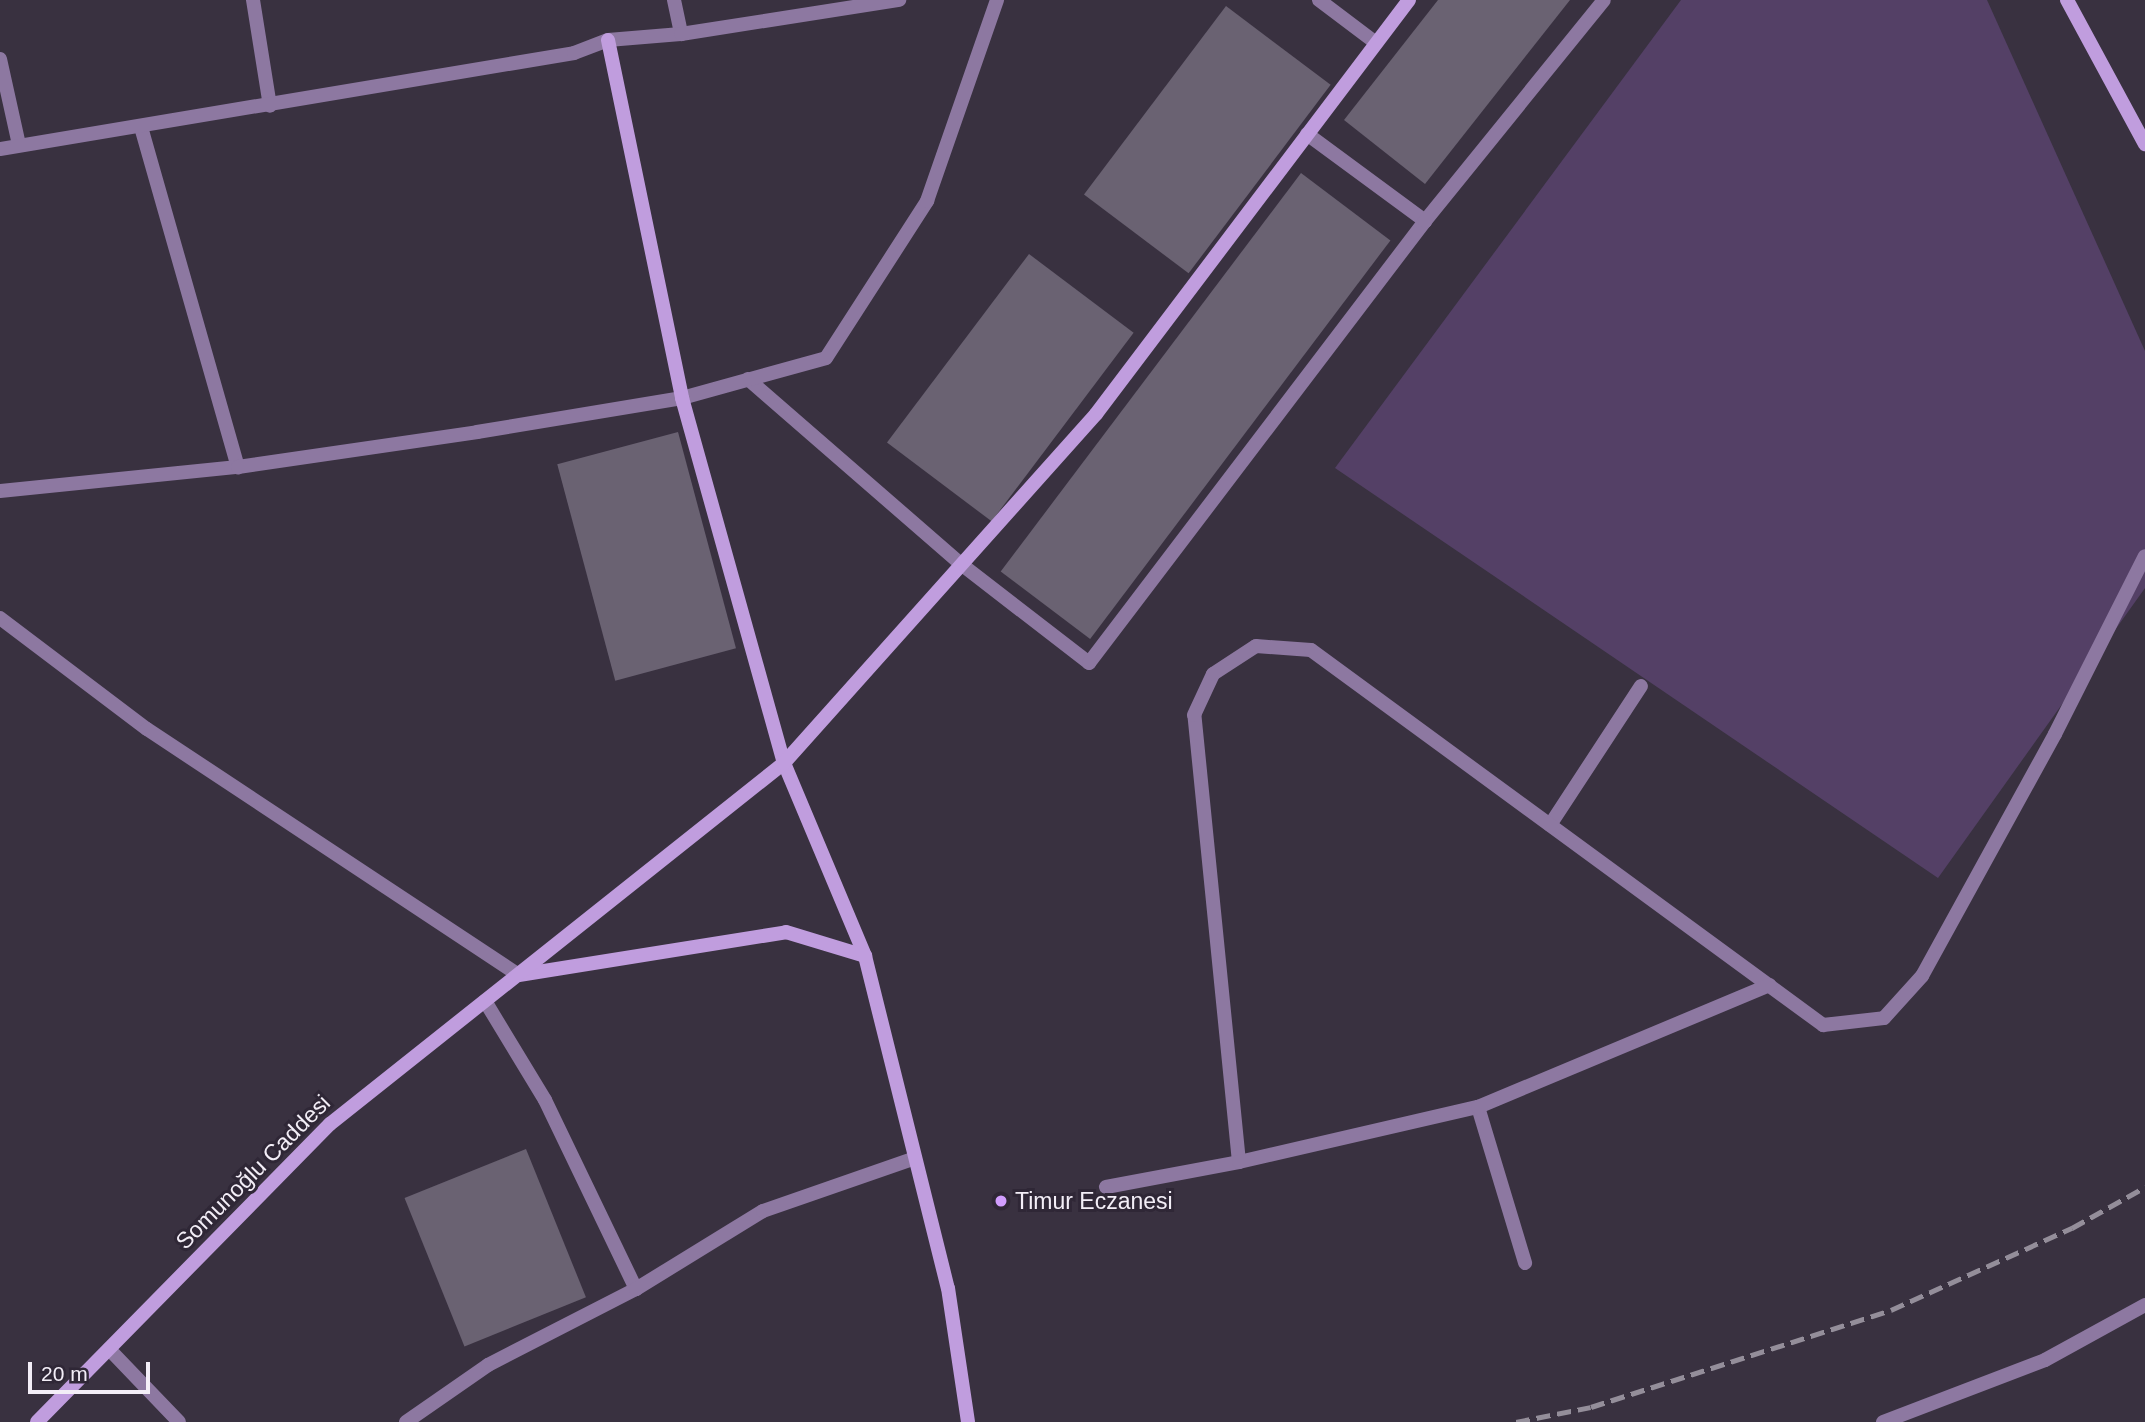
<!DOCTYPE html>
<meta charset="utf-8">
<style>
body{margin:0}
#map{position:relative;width:2145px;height:1422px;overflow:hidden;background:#393140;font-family:Arial,sans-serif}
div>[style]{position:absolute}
.green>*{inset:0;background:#544066}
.building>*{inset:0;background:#6a6272;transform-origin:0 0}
.service>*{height:14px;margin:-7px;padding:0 7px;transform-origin:7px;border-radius:7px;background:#8d78a1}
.minor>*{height:14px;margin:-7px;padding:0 7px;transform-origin:7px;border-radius:7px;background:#8d78a1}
.secondary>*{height:14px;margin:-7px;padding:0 7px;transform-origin:7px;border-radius:7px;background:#c09dde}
.rail>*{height:5px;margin-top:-2.5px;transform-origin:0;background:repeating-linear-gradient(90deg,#948e9a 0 14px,transparent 0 21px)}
.dots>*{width:19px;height:19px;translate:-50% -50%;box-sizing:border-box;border:4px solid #2f2736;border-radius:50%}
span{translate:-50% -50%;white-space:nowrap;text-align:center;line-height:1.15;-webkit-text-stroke:6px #2f2736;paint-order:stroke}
.street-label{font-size:23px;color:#f3eef7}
.poi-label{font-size:23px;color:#f3eef7}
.left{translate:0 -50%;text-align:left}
.scale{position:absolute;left:28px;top:1362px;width:122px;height:32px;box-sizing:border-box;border:4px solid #f3eef7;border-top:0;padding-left:9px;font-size:21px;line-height:24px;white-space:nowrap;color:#f3eef7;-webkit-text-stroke:5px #2f2736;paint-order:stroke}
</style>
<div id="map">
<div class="green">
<div style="clip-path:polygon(1681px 0,1987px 0,2145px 351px,2145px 588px,1938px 878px,1335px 468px)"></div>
</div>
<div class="building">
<div style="clip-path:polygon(1438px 0,1570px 0,1425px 184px,1344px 120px)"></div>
<div style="left:1226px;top:6px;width:131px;height:236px;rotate:37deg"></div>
<div style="left:1301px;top:173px;width:112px;height:499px;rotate:37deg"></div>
<div style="left:1029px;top:254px;width:131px;height:236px;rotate:37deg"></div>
<div style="left:678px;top:432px;width:224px;height:125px;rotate:75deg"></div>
<div style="left:526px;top:1149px;width:160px;height:131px;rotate:68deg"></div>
</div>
<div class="service">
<div style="left:1307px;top:134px;width:147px;rotate:36.4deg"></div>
<div style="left:961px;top:564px;width:162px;rotate:37.7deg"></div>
<div style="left:1089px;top:663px;width:555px;rotate:-52.76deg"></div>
<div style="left:1425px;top:221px;width:284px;rotate:-51deg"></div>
<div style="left:1550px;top:825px;width:166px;rotate:-56.8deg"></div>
<div style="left:485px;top:1001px;width:116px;rotate:58.8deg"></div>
<div style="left:545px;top:1100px;width:210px;rotate:64.3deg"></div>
<div style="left:1478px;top:1107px;width:163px;rotate:73.2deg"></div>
<div style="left:1239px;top:1162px;width:449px;rotate:-95.7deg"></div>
<div style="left:1194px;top:715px;width:45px;rotate:-65.1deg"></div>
<div style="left:1213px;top:674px;width:51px;rotate:-33.1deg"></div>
<div style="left:1256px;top:646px;width:55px;rotate:4.2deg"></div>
<div style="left:1311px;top:650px;width:635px;rotate:36.22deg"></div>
<div style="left:1823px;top:1025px;width:61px;rotate:-6.5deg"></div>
<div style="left:1884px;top:1018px;width:57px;rotate:-47.9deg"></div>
<div style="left:1922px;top:976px;width:276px;rotate:-61.2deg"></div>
<div style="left:2055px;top:734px;width:199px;rotate:-63.2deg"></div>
<div style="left:1106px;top:1187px;width:135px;rotate:-10.6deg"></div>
<div style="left:1239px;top:1162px;width:245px;rotate:-13deg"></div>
<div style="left:1478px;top:1107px;width:316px;rotate:-22.7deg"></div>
<div style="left:109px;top:1349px;width:101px;rotate:46.2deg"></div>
<div style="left:406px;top:1422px;width:100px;rotate:-34.8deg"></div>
<div style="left:488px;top:1365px;width:166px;rotate:-27.2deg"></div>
<div style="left:636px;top:1289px;width:149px;rotate:-31.6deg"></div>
<div style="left:763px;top:1211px;width:161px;rotate:-19.2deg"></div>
<div style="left:1883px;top:1422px;width:173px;rotate:-20.9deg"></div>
<div style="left:2045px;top:1360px;width:114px;rotate:-28.8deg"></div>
</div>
<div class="minor">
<div style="left:253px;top:0;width:107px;rotate:80.9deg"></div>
<div style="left:674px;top:0;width:35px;rotate:78deg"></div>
<div style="left:1319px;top:0;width:71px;rotate:37deg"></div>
<div style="left:0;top:59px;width:88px;rotate:77.5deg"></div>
<div style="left:141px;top:127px;width:354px;rotate:74.1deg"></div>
<div style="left:0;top:149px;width:582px;rotate:-9.49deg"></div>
<div style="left:574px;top:53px;width:36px;rotate:-21deg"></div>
<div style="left:608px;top:40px;width:73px;rotate:-4.7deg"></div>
<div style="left:681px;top:34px;width:221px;rotate:-8.9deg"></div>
<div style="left:748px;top:379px;width:282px;rotate:41deg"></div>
<div style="left:0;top:491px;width:239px;rotate:-5.8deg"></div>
<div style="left:238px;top:467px;width:242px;rotate:-8.3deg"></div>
<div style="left:477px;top:432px;width:208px;rotate:-9.4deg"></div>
<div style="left:682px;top:398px;width:149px;rotate:-15.5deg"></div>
<div style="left:826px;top:358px;width:187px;rotate:-57.2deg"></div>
<div style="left:927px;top:201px;width:213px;rotate:-70.8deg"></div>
<div style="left:0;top:618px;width:184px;rotate:37.1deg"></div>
<div style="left:147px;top:729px;width:445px;rotate:33.5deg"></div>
</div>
<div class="secondary">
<div style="left:2067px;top:0;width:164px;rotate:61.6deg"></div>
<div style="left:608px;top:40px;width:366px;rotate:78.3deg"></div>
<div style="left:682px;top:398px;width:379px;rotate:74.4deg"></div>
<div style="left:784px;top:763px;width:209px;rotate:67.2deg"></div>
<div style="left:865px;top:956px;width:342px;rotate:76deg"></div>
<div style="left:948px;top:1288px;width:135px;rotate:81.5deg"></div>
<div style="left:519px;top:975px;width:270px;rotate:-9.1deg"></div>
<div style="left:786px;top:932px;width:83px;rotate:16.9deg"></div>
<div style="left:37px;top:1422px;width:418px;rotate:-45.5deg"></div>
<div style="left:330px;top:1124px;width:580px;rotate:-38.49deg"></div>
<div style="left:784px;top:763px;width:468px;rotate:-48.2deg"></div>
<div style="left:1096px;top:414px;width:519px;rotate:-52.91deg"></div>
</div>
<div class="rail">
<div style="left:1516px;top:1422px;width:76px;rotate:-11.3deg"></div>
<div style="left:1591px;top:1407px;width:315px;rotate:-17.9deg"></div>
<div style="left:1891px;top:1310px;width:199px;rotate:-24.4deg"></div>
<div style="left:2072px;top:1228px;width:84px;rotate:-29.3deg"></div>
</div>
<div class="dots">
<div style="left:1001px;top:1201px;background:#d19dfe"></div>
</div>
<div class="street-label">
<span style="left:253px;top:1172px;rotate:-45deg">Somunoğlu Caddesi</span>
</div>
<div class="poi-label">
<span class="left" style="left:1015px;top:1201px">Timur Eczanesi</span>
</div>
<div class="scale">20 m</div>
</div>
